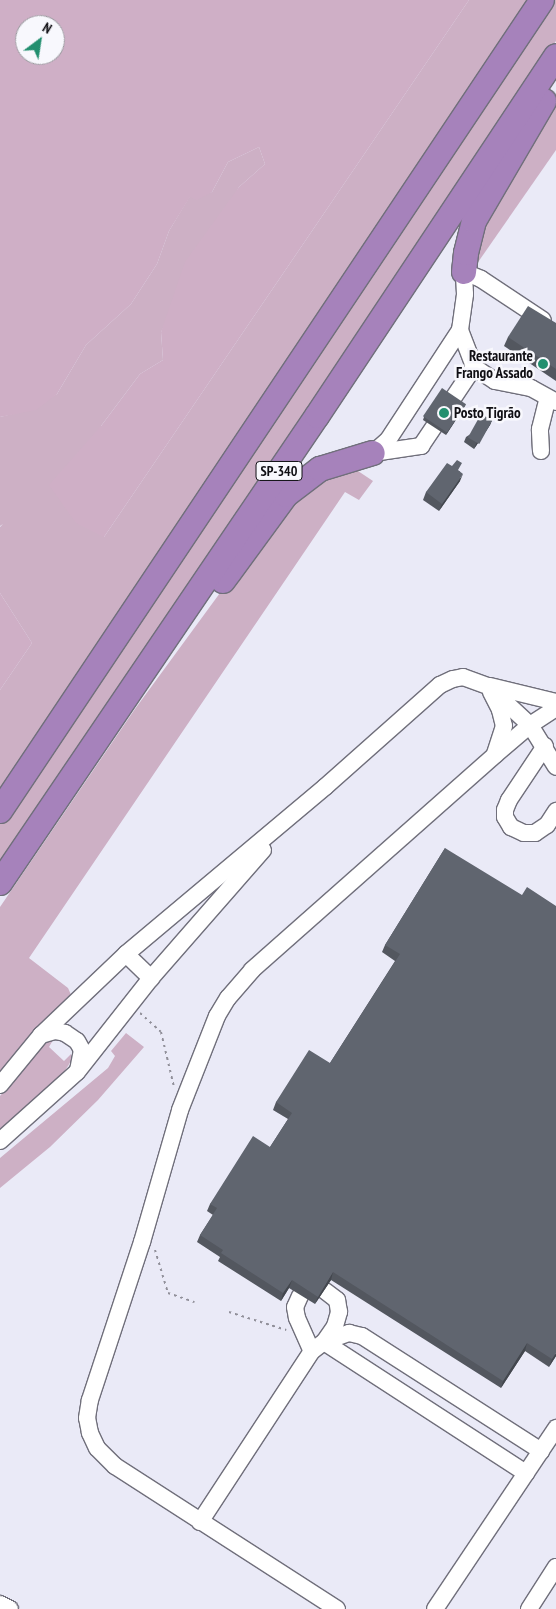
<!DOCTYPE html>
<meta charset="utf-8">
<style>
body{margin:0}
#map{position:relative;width:556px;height:1609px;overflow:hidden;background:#eaeaf7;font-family:"PT Sans Narrow",sans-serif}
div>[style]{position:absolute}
.green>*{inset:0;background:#cdb0c5}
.forest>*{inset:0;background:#cfafc6}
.path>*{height:2px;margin-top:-1px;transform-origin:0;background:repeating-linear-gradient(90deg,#91909a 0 2.5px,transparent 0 6.5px)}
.roads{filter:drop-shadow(1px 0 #706f7b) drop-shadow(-1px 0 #706f7b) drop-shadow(0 1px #706f7b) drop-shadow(0 -1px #706f7b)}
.minor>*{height:16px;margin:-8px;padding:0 8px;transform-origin:8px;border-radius:8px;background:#fff}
.highway>*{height:24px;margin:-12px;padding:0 12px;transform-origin:12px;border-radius:12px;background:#a682bb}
.wall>*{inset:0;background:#53575f}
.shaded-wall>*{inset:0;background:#43474e}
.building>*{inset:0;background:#60656f;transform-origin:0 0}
.dots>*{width:14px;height:14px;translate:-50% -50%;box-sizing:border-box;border:2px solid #f8f8fd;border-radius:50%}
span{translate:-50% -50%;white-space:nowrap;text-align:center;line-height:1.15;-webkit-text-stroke:5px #f8f8fd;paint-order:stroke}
.shield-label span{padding:1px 4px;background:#f8f8fd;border:1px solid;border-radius:4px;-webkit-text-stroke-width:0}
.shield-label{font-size:14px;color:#100f14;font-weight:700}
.poi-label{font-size:15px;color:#100f14;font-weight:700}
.right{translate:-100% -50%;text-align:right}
.left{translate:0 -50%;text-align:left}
.north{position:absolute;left:15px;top:15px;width:50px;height:50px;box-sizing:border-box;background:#f8f8fd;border:1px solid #9b9ba0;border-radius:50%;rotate:31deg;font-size:14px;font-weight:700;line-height:20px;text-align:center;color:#100f14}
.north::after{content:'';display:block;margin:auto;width:18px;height:22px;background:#228f6f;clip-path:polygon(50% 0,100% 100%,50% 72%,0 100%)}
</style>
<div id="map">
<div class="green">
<div style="clip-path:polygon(469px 0,528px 0,0 788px,0 690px,32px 643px,0 593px,0 527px,3px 524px,0 526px,0 417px,12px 414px,57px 394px,86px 345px,131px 304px,157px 264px,169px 231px,190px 196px,212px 192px,228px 162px,259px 147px,265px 164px,239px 187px,161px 332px,163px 360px,140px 374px,101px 426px,104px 537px)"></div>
<div style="clip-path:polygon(552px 0,556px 0,556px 41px,0 872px,0 824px)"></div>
<div style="clip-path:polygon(556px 103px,556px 150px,474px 268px,480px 221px)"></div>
<div style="clip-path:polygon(352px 467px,373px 481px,359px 500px,345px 492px,29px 958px,68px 988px,72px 997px,0 1074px,0 907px,135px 709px,239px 567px,312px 483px)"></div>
<div style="clip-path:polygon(126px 1033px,144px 1047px,98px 1100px,50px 1147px,0 1188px,0 1158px,108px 1068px,115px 1056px,111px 1051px)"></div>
<div style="clip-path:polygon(50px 1039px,53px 1040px,49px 1047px,64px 1061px,71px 1054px,72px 1059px,68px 1066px,62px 1075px,0 1131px,0 1096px,40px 1047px)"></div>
</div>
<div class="forest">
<div style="clip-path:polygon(evenodd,0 0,469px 0,104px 537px,76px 523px,49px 485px,101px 426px,140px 374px,163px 360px,161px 332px,185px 262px,239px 187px,265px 164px,259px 147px,228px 162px,212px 192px,197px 200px,190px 197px,169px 231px,157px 264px,131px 304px,86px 345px,57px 394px,36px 410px,0 417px,0 0,25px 25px,55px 25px,55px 55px,25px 55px,25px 25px)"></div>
<div style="clip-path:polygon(0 593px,32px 643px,0 690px)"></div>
</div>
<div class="path">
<div style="left:140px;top:1013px;width:28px;rotate:42deg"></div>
<div style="left:161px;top:1032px;width:57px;rotate:76.7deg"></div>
<div style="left:155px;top:1250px;width:45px;rotate:73.2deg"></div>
<div style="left:168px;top:1293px;width:28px;rotate:19deg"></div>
<div style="left:229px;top:1312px;width:60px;rotate:17.5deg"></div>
</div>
<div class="roads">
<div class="minor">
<div style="left:460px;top:330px;width:40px;rotate:69deg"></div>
<div style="left:474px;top:367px;width:25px;rotate:34deg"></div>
<div style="left:495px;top:381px;width:37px;rotate:11deg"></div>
<div style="left:531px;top:388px;width:29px;rotate:29deg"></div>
<div style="left:541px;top:451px;width:22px;rotate:-93deg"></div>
<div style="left:540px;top:429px;width:32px;rotate:-76deg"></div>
<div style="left:373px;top:453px;width:20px;rotate:-41deg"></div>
<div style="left:388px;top:440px;width:131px;rotate:-56.8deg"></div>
<div style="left:460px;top:330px;width:36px;rotate:-82deg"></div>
<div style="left:465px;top:294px;width:22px;rotate:-93deg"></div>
<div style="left:464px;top:272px;width:18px;rotate:22deg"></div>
<div style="left:481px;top:279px;width:74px;rotate:33.5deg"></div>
<div style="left:373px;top:453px;width:49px;rotate:-8.3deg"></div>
<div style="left:421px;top:446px;width:95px;rotate:-56.1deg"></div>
<div style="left:490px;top:686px;width:68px;rotate:13.6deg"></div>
<div style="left:491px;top:692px;width:20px;rotate:63deg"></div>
<div style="left:500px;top:710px;width:16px;rotate:76deg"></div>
<div style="left:504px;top:726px;width:29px;rotate:108deg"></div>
<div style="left:545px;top:746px;width:65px;rotate:123.7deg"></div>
<div style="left:509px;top:800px;width:11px;rotate:112deg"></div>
<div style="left:505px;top:810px;width:7px;rotate:90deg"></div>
<div style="left:505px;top:817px;width:12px;rotate:59deg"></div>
<div style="left:511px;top:827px;width:14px;rotate:25deg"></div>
<div style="left:524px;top:833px;width:11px"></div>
<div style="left:535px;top:833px;width:14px;rotate:-34deg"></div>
<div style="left:547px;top:825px;width:17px;rotate:-57deg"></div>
<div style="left:126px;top:954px;width:35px;rotate:44deg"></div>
<div style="left:41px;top:1035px;width:15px;rotate:-16deg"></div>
<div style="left:55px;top:1031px;width:10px;rotate:11deg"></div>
<div style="left:65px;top:1033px;width:14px;rotate:34deg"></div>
<div style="left:77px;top:1041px;width:10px;rotate:61deg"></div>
<div style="left:82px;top:1050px;width:20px;rotate:101deg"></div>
<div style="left:0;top:1085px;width:65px;rotate:-50.6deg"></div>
<div style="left:41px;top:1035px;width:117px;rotate:-43.6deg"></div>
<div style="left:126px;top:954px;width:260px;rotate:-40deg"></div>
<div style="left:325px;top:787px;width:154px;rotate:-41.6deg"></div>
<div style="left:440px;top:685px;width:14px;rotate:-25deg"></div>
<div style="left:453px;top:679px;width:10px;rotate:-11deg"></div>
<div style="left:463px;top:677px;width:27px;rotate:20deg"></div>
<div style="left:488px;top:686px;width:57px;rotate:42.9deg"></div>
<div style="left:530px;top:725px;width:49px;rotate:58.2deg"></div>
<div style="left:0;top:1141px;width:103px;rotate:-41.9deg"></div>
<div style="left:77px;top:1072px;width:120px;rotate:-51.8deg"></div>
<div style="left:151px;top:978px;width:170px;rotate:-48.8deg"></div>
<div style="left:300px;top:1296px;width:12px;rotate:114deg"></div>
<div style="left:295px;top:1307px;width:11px;rotate:80deg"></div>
<div style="left:297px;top:1318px;width:36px;rotate:66deg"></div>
<div style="left:324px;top:1342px;width:241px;rotate:33deg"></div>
<div style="left:324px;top:1342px;width:19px;rotate:-55deg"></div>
<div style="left:335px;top:1326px;width:15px;rotate:-74deg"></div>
<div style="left:339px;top:1312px;width:12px;rotate:-99deg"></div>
<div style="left:337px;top:1300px;width:15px;rotate:-143deg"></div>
<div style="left:200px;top:1522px;width:204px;rotate:-56.8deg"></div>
<div style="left:312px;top:1351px;width:15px;rotate:-37deg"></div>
<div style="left:324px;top:1342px;width:27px;rotate:-20deg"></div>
<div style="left:349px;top:1333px;width:13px;rotate:13deg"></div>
<div style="left:362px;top:1336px;width:213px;rotate:32.7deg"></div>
<div style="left:0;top:1604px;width:11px;rotate:27deg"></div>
<div style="left:337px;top:1609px;width:264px;rotate:-147.2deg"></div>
<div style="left:115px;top:1466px;width:25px;rotate:-135deg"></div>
<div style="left:97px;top:1448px;width:17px;rotate:-115deg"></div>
<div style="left:90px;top:1433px;width:15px;rotate:-101deg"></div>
<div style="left:87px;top:1418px;width:18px;rotate:-81deg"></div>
<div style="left:90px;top:1400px;width:166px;rotate:-71.8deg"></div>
<div style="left:142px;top:1242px;width:137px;rotate:-73.9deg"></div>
<div style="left:180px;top:1110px;width:101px;rotate:-68.5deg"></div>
<div style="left:217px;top:1016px;width:21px;rotate:-59deg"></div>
<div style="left:228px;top:998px;width:37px;rotate:-49deg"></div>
<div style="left:252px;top:970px;width:324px;rotate:-41.5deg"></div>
<div style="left:495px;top:755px;width:46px;rotate:-40.6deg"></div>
<div style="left:530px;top:725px;width:31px;rotate:-33deg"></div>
<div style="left:435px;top:1609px;width:218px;rotate:-56.2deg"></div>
<div style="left:529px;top:1609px;width:50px;rotate:-57.3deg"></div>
</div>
<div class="highway">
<div style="left:464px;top:272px;width:19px;rotate:-84deg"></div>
<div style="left:466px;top:253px;width:33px;rotate:-76deg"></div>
<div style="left:474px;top:221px;width:139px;rotate:-59.7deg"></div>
<div style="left:223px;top:581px;width:107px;rotate:-53.8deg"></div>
<div style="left:286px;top:495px;width:43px;rotate:-37.4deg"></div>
<div style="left:320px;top:469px;width:55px;rotate:-16.8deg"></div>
<div style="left:0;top:811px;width:975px;rotate:-56.24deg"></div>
<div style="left:0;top:883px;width:564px;rotate:-55.83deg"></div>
<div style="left:317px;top:416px;width:432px;rotate:-56.4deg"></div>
</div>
</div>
<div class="wall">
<div style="clip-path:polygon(556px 323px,556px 381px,504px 346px,508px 337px)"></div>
<div style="clip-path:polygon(465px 406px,446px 435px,423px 420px,424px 417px)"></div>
<div style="clip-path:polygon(492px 420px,490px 425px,474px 449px,464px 442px,466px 437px)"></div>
<div style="clip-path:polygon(460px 471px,460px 481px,439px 511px,423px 500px,426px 492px)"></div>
<div style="clip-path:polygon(445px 848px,556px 1356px,549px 1367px,525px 1351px,501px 1388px,331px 1280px,315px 1304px,289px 1288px,281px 1301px,218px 1261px,220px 1257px,197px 1242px,200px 1235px,213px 1215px,207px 1211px,210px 1204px,270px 1147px,288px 1119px,273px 1110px,276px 1102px,330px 1063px,395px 961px,382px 952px,385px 945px)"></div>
</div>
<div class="shaded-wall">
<div style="clip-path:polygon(466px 404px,465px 406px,446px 435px,447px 432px)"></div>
<div style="clip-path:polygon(492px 420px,490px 425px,474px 449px,476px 444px)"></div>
<div style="clip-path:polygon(463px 474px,460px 481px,439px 511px,442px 504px)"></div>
<div style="clip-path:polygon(333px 1272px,331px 1280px,315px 1304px,318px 1297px)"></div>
<div style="clip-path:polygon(292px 1280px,289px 1288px,281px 1301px,283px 1293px)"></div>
<div style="clip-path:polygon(527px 1343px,525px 1351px,501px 1388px,503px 1381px)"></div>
<div style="clip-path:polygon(556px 1353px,556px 1356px,549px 1367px,552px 1359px)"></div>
</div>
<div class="building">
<div style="clip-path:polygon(528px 306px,556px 323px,556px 369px,508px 337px)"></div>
<div style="left:442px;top:388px;width:29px;height:34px;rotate:34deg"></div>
<div style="left:481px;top:414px;width:13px;height:27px;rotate:29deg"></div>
<div style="clip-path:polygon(457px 460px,462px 463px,458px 470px,463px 474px,442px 504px,426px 492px,447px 463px,452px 466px)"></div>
<div style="clip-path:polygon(445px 848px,522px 895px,527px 887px,556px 906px,556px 1353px,552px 1359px,527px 1343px,503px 1381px,333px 1272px,318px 1297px,292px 1280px,283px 1293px,221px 1253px,223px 1250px,200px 1235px,217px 1208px,210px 1204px,253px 1136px,270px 1147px,292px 1113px,276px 1102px,309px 1050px,330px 1063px,400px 954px,385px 945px)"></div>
</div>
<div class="dots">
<div style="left:543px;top:364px;background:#228f6f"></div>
<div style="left:444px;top:413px;background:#228f6f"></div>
</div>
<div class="shield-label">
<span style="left:279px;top:471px">SP-340</span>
</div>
<div class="poi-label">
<span class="right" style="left:533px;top:364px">Restaurante<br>Frango Assado</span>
<span class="left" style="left:454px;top:413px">Posto Tigrão</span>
</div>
<div class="north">N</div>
</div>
